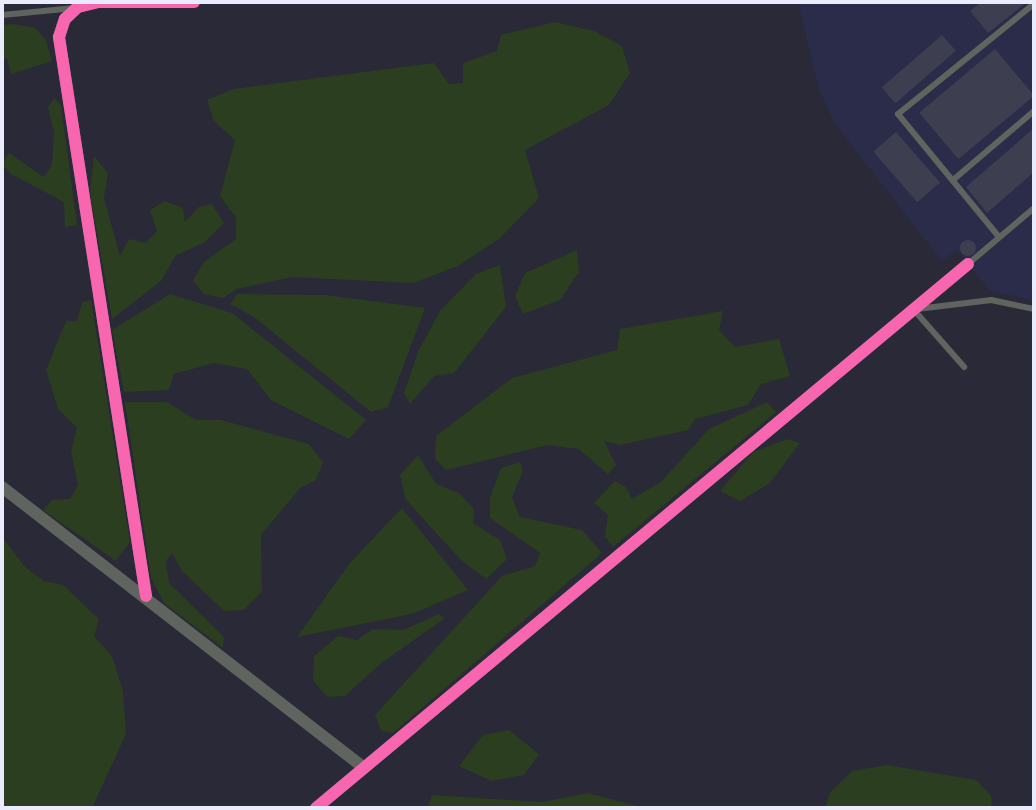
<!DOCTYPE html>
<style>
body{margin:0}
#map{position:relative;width:1036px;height:810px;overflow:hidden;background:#292938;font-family:Manrope,sans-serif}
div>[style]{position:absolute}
.built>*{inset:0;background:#2b2b4a}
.green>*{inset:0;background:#2b3e1f}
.building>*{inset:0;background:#3e3e51;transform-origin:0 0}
.round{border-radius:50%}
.service>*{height:6px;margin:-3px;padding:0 3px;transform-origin:3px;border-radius:3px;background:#5f645e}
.minor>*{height:12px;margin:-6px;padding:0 6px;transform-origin:6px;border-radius:6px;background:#5f645e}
.cycleway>*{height:12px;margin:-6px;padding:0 6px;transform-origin:6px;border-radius:6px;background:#f766af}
span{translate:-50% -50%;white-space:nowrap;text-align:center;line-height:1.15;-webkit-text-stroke:8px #23233e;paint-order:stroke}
.frame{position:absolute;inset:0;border:4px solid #eaecfe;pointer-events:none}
</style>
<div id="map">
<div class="built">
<div style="clip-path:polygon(798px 2px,1034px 2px,1034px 301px,989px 290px,957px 250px,942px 261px,836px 125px,819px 90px)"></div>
</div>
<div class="green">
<div style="clip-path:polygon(555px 22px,594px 31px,622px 46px,630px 73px,609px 105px,525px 150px,539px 198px,499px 239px,458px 266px,413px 283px,292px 277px,237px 289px,223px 298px,204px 294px,193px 280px,204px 262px,236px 239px,236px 218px,220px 196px,235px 140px,214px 121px,207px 100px,233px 89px,434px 63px,449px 84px,463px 83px,463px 63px,497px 51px,501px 35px)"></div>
<div style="clip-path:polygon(14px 24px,35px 28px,46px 40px,52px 61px,11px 74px,7px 58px,2px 60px,2px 25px)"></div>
<div style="clip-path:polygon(54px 98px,61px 105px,77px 225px,65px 227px,64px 202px,11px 174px,2px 164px,9px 153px,44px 177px,52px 164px,54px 132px,48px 107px)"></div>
<div style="clip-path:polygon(94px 156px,108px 173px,104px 198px,120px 256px,129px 239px,146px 243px,157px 231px,150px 210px,165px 201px,183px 208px,185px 222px,199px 207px,212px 204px,224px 223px,205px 242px,175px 256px,161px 281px,112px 319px,90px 192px)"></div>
<div style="clip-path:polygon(577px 250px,579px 272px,560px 300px,523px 314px,515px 296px,525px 273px)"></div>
<div style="clip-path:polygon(500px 265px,506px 307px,454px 373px,434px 376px,410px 404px,404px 393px,418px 352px,440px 311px,476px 274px)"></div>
<div style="clip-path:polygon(170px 294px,232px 313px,366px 420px,349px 439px,271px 400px,247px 369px,214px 363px,174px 374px,169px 390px,124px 392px,112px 330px)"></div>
<div style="clip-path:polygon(237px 294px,325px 295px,425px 308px,388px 407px,371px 412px,254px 317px,230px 304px)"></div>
<div style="clip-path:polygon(91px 300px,130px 542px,116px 561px,43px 510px,52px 500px,70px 499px,78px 485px,71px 451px,77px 428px,58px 409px,46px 370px,66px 321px,77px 321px,82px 302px)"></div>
<div style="clip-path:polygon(723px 311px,719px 330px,735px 347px,779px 339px,790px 376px,761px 384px,748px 405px,695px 419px,688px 430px,620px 445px,604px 441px,616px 465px,608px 474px,579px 449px,547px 445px,446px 470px,435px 459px,436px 436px,512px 378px,617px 350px,620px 329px)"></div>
<div style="clip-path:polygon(125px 402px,167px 402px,196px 420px,221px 420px,309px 444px,323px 462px,316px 480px,300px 488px,261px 535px,262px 591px,244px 610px,224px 611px,182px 571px,172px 553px,166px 561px,169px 583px,224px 637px,223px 648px,164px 603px,151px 578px)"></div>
<div style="clip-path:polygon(767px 402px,776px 412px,613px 547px,605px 537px,608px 515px,594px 503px,615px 481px,626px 487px,632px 499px,661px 482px,709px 429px)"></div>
<div style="clip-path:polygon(787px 439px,800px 443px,769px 484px,740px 501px,720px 491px,753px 452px)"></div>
<div style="clip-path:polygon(418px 455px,436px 484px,459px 493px,474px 509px,473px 523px,500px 540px,507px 559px,486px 579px,461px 560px,406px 500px,400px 475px)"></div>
<div style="clip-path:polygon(520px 462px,523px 471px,512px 497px,520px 517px,582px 530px,602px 553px,393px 733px,381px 731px,375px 715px,502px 576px,535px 566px,540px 553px,490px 518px,490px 498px,501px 468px)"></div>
<div style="clip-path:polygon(402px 508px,468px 590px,412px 614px,297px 637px,349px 564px)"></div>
<div style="clip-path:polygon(2px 537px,25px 567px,44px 581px,63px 585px,99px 619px,94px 636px,112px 656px,123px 691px,126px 734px,92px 808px,2px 808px)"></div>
<div style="clip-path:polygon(439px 614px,445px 618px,380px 664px,345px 696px,327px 697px,313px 680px,314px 656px,338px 636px,357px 640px,373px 629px,403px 630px)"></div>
<div style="clip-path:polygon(509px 730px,539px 754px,524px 775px,491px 781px,459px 766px,483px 735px)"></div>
<div style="clip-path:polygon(887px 765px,976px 780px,991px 796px,992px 808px,825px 808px,830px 793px,852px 771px)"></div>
<div style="clip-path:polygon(588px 793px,645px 808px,428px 808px,432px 795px,543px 802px)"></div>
</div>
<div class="building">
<div style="clip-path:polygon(981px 2px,1027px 2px,988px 33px,970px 11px)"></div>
<div style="left:942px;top:35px;width:21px;height:80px;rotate:49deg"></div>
<div style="left:995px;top:49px;width:61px;height:99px;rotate:50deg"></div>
<div style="clip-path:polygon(1034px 128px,1034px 172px,987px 213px,966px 187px)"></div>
<div style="left:896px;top:132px;width:67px;height:30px;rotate:49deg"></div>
<div class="round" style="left:960px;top:240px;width:16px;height:16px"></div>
</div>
<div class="service">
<div style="left:2px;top:15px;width:73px;rotate:-5.5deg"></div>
<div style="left:953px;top:180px;width:106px;rotate:-40.4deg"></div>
<div style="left:999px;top:237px;width:159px;rotate:-129.4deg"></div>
<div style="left:898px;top:114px;width:175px;rotate:-39deg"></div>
<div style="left:968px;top:264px;width:87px;rotate:-40.3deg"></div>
<div style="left:917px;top:309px;width:75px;rotate:-6.9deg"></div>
<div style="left:991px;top:300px;width:44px;rotate:11.8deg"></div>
<div style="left:914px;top:310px;width:76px;rotate:48.7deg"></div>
</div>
<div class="minor">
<div style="left:2px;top:487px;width:458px;rotate:37.8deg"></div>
<div style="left:146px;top:596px;width:566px;rotate:-98.85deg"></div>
<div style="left:59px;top:37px;width:19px;rotate:-72deg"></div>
<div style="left:65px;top:19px;width:18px;rotate:-43deg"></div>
<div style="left:78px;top:7px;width:21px;rotate:-14deg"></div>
<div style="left:98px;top:2px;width:96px"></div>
<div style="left:316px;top:808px;width:849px;rotate:-39.84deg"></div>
</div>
<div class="cycleway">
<div style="left:146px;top:596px;width:566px;rotate:-98.85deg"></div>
<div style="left:59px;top:37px;width:19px;rotate:-72deg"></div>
<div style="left:65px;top:19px;width:18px;rotate:-43deg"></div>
<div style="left:78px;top:7px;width:21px;rotate:-14deg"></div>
<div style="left:98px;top:2px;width:96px"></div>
<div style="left:316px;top:808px;width:849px;rotate:-39.84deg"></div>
</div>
<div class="frame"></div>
</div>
